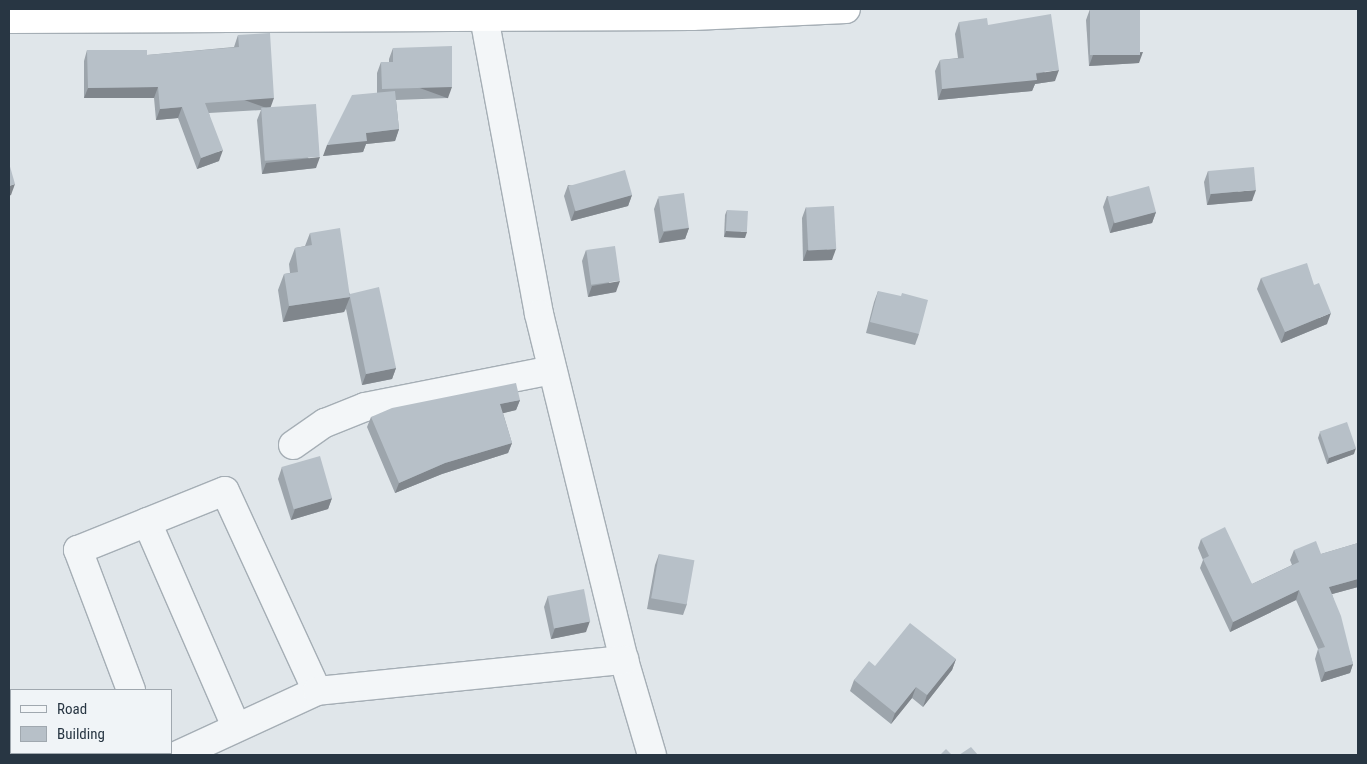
<!DOCTYPE html>
<style>
body{margin:0}
#map{position:relative;width:1367px;height:764px;overflow:hidden;background:#e0e6ea;font-family:"Roboto Condensed",sans-serif}
div>[style]{position:absolute}
.roads{filter:drop-shadow(1px 0 #a5aeb5) drop-shadow(-1px 0 #a5aeb5) drop-shadow(0 1px #a5aeb5) drop-shadow(0 -1px #a5aeb5)}
.minor>*{height:28px;margin:-14px;padding:0 14px;transform-origin:14px;border-radius:14px;background:#f3f6f8}
.trunk>*{height:28px;margin:-14px;padding:0 14px;transform-origin:14px;border-radius:14px;background:#fff}
.wall>*{inset:0;background:#9da5ac}
.shaded-wall>*{inset:0;background:#80868c;transform-origin:0 0}
.building>*{inset:0;background:#b7c0c8;transform-origin:0 0}
span{translate:-50% -50%;white-space:nowrap;text-align:center;line-height:1.15;-webkit-text-stroke:4.5px #f0f4f7;paint-order:stroke}
.frame{position:absolute;inset:0;border:10px solid #283643;pointer-events:none}
.legend{position:absolute;left:10px;top:689px;width:162px;height:65px;box-sizing:border-box;background:#f0f4f7;border:1px solid #a0a8af;margin:0;padding:6px 9px;list-style:none;font-size:15px;color:#283643}
.legend li{display:flex;align-items:center;gap:10px;height:25px}
.legend b{width:25px;border:1px solid #a0a8af}
</style>
<div id="map">
<div class="roads">
<div class="minor">
<div style="left:484px;top:17px;width:302px;rotate:79.5deg"></div>
<div style="left:539px;top:314px;width:356px;rotate:76.2deg"></div>
<div style="left:624px;top:660px;width:99px;rotate:73.6deg"></div>
<div style="left:293px;top:445px;width:39px;rotate:-35deg"></div>
<div style="left:325px;top:423px;width:43px;rotate:-21.8deg"></div>
<div style="left:365px;top:407px;width:191px;rotate:-11.2deg"></div>
<div style="left:147px;top:522px;width:223px;rotate:66.5deg"></div>
<div style="left:131px;top:690px;width:150px;rotate:-110.7deg"></div>
<div style="left:78px;top:550px;width:158px;rotate:-21.9deg"></div>
<div style="left:225px;top:491px;width:220px;rotate:65.3deg"></div>
<div style="left:317px;top:691px;width:153px;rotate:155.3deg"></div>
<div style="left:317px;top:691px;width:309px;rotate:-5.8deg"></div>
<div style="left:155px;top:753px;width:2px;rotate:63deg"></div>
</div>
<div class="trunk">
<div style="left:9px;top:19px;width:684px;rotate:-0.25deg"></div>
<div style="left:693px;top:16px;width:153px;rotate:-2.6deg"></div>
</div>
</div>
<div class="wall">
<div style="clip-path:polygon(1090px 9px,1139px 63px,1089px 66px,1086px 20px)"></div>
<div style="clip-path:polygon(959px 22px,988px 25px,1055px 81px,1035px 84px,1032px 91px,938px 100px,935px 71px,940px 60px,958px 58px,955px 34px)"></div>
<div style="clip-path:polygon(238px 35px,270px 108px,316px 168px,262px 174px,257px 120px,261px 110px,209px 113px,219px 161px,197px 169px,178px 118px,156px 120px,154px 98px,84px 98px,84px 61px,87px 50px,147px 55px,234px 47px)"></div>
<div style="clip-path:polygon(393px 48px,448px 98px,396px 100px,399px 129px,395px 141px,366px 144px,363px 152px,323px 156px,377px 93px,377px 73px,381px 62px,389px 62px,389px 59px)"></div>
<div style="clip-path:polygon(1208px 171px,1252px 201px,1207px 205px,1204px 182px)"></div>
<div style="clip-path:polygon(568px 185px,632px 195px,628px 206px,571px 221px,564px 196px)"></div>
<div style="clip-path:polygon(1107px 196px,1156px 212px,1152px 223px,1110px 233px,1103px 207px)"></div>
<div style="clip-path:polygon(658px 198px,689px 228px,685px 239px,659px 243px,654px 209px)"></div>
<div style="clip-path:polygon(806px 207px,832px 260px,803px 261px,802px 218px)"></div>
<div style="clip-path:polygon(727px 210px,745px 238px,724px 237px,725px 215px)"></div>
<div style="clip-path:polygon(310px 233px,350px 294px,396px 368px,392px 379px,362px 385px,346px 309px,344px 312px,283px 322px,278px 290px,284px 274px,290px 273px,289px 264px,295px 248px,305px 246px)"></div>
<div style="clip-path:polygon(586px 250px,616px 292px,588px 297px,582px 261px)"></div>
<div style="clip-path:polygon(1261px 278px,1327px 324px,1281px 343px,1257px 289px)"></div>
<div style="clip-path:polygon(878px 291px,919px 334px,915px 345px,866px 333px,874px 302px)"></div>
<div style="clip-path:polygon(520px 400px,516px 410px,503px 413px,512px 443px,508px 453px,442px 474px,395px 493px,367px 427px,371px 417px)"></div>
<div style="clip-path:polygon(1320px 432px,1354px 454px,1327px 464px,1318px 438px)"></div>
<div style="clip-path:polygon(282px 467px,332px 498px,328px 509px,291px 520px,278px 479px)"></div>
<div style="clip-path:polygon(1201px 539px,1252px 584px,1292px 565px,1290px 560px,1294px 550px,1321px 554px,1358px 543px,1358px 587px,1332px 594px,1353px 664px,1350px 673px,1321px 682px,1315px 659px,1318px 649px,1296px 600px,1230px 632px,1200px 568px,1203px 560px,1198px 548px)"></div>
<div style="clip-path:polygon(659px 554px,687px 604px,683px 615px,647px 609px,655px 565px)"></div>
<div style="clip-path:polygon(548px 596px,586px 632px,551px 639px,544px 607px)"></div>
<div style="clip-path:polygon(956px 659px,952px 670px,923px 707px,912px 698px,891px 724px,850px 691px,854px 680px,875px 666px)"></div>
</div>
<div class="shaded-wall">
<div style="clip-path:polygon(1143px 52px,1139px 63px,1089px 66px,1093px 55px)"></div>
<div style="clip-path:polygon(1059px 70px,1055px 81px,1035px 84px,1032px 91px,938px 100px,942px 89px)"></div>
<div style="clip-path:polygon(158px 87px,154px 98px,84px 98px,88px 88px)"></div>
<div style="left:452px;top:87px;width:12px;height:70px;rotate:110deg"></div>
<div style="left:274px;top:98px;width:12px;height:69px;rotate:110deg"></div>
<div style="clip-path:polygon(182px 107px,178px 118px,156px 120px,160px 109px)"></div>
<div style="clip-path:polygon(399px 129px,395px 141px,366px 144px,363px 152px,323px 156px,327px 145px,366px 133px)"></div>
<div style="clip-path:polygon(223px 150px,219px 161px,197px 169px,201px 158px)"></div>
<div style="clip-path:polygon(320px 157px,316px 168px,262px 174px,266px 163px)"></div>
<div style="clip-path:polygon(15px 184px,11px 195px,9px 196px,9px 186px)"></div>
<div style="clip-path:polygon(1256px 190px,1252px 201px,1207px 205px,1211px 194px)"></div>
<div style="clip-path:polygon(632px 195px,628px 206px,571px 221px,575px 210px)"></div>
<div style="clip-path:polygon(1156px 212px,1152px 223px,1110px 233px,1114px 222px)"></div>
<div style="clip-path:polygon(689px 228px,685px 239px,659px 243px,664px 232px)"></div>
<div style="clip-path:polygon(726px 231px,747px 232px,745px 238px,724px 237px)"></div>
<div style="clip-path:polygon(836px 249px,832px 260px,803px 261px,807px 250px)"></div>
<div style="clip-path:polygon(620px 281px,616px 292px,588px 297px,592px 286px)"></div>
<div style="clip-path:polygon(350px 297px,344px 312px,283px 322px,289px 306px)"></div>
<div style="clip-path:polygon(1331px 313px,1327px 324px,1281px 343px,1285px 332px)"></div>
<div style="clip-path:polygon(396px 368px,392px 379px,362px 385px,366px 374px)"></div>
<div style="clip-path:polygon(520px 400px,516px 410px,496px 415px,500px 404px)"></div>
<div style="clip-path:polygon(512px 443px,508px 453px,442px 474px,395px 493px,399px 483px,445px 463px)"></div>
<div style="clip-path:polygon(1356px 448px,1354px 454px,1327px 464px,1329px 458px)"></div>
<div style="clip-path:polygon(332px 498px,328px 509px,291px 520px,295px 509px)"></div>
<div style="clip-path:polygon(1358px 579px,1358px 587px,1325px 596px,1329px 587px)"></div>
<div style="clip-path:polygon(1299px 590px,1296px 600px,1230px 632px,1233px 622px)"></div>
<div style="clip-path:polygon(590px 621px,586px 632px,551px 639px,555px 628px)"></div>
<div style="clip-path:polygon(956px 659px,952px 670px,923px 707px,927px 695px)"></div>
<div style="clip-path:polygon(1353px 664px,1350px 673px,1321px 682px,1325px 672px)"></div>
<div style="clip-path:polygon(916px 687px,912px 698px,891px 724px,895px 713px)"></div>
</div>
<div class="building">
<div style="left:1090px;top:9px;width:50px;height:46px"></div>
<div style="clip-path:polygon(1051px 14px,1059px 70px,1036px 73px,1037px 80px,942px 89px,940px 60px,964px 58px,959px 22px,987px 18px,988px 25px)"></div>
<div style="clip-path:polygon(270px 33px,274px 98px,205px 103px,223px 150px,201px 158px,182px 107px,160px 109px,158px 87px,88px 88px,87px 50px,147px 50px,147px 55px,239px 47px,238px 35px)"></div>
<div style="clip-path:polygon(452px 46px,452px 87px,382px 89px,381px 62px,393px 62px,393px 48px)"></div>
<div style="clip-path:polygon(395px 91px,399px 129px,366px 133px,367px 141px,327px 145px,352px 95px)"></div>
<div style="left:316px;top:104px;width:53px;height:55px;rotate:86deg"></div>
<div style="clip-path:polygon(9px 163px,15px 184px,9px 186px)"></div>
<div style="left:1254px;top:167px;width:23px;height:46px;rotate:85deg"></div>
<div style="left:625px;top:170px;width:26px;height:59px;rotate:74deg"></div>
<div style="left:1149px;top:186px;width:27px;height:43px;rotate:75deg"></div>
<div style="left:684px;top:193px;width:35px;height:26px;rotate:82deg"></div>
<div style="left:834px;top:206px;width:43px;height:28px;rotate:87deg"></div>
<div style="left:727px;top:210px;width:21px;height:21px;rotate:3deg"></div>
<div style="clip-path:polygon(340px 228px,350px 297px,289px 306px,284px 274px,298px 272px,295px 248px,312px 245px,310px 233px)"></div>
<div style="left:615px;top:246px;width:35px;height:29px;rotate:82deg"></div>
<div style="clip-path:polygon(1307px 263px,1314px 285px,1319px 283px,1331px 313px,1285px 332px,1261px 278px)"></div>
<div style="clip-path:polygon(379px 287px,396px 368px,366px 374px,350px 297px,350px 294px)"></div>
<div style="clip-path:polygon(878px 291px,901px 296px,902px 293px,928px 300px,919px 334px,870px 322px)"></div>
<div style="clip-path:polygon(516px 383px,520px 400px,500px 404px,512px 443px,445px 463px,399px 483px,371px 417px,392px 408px)"></div>
<div style="left:1347px;top:422px;width:28px;height:29px;rotate:71deg"></div>
<div style="left:320px;top:456px;width:44px;height:40px;rotate:74deg"></div>
<div style="clip-path:polygon(1225px 527px,1252px 584px,1299px 562px,1294px 550px,1316px 541px,1321px 554px,1358px 543px,1358px 579px,1329px 587px,1341px 616px,1353px 664px,1325px 672px,1318px 649px,1325px 647px,1299px 590px,1233px 622px,1203px 559px,1209px 556px,1201px 539px)"></div>
<div style="left:659px;top:554px;width:36px;height:45px;rotate:10deg"></div>
<div style="left:584px;top:589px;width:33px;height:37px;rotate:79deg"></div>
<div style="clip-path:polygon(910px 623px,956px 659px,927px 695px,916px 687px,895px 713px,854px 680px,869px 661px,875px 666px)"></div>
<div style="clip-path:polygon(971px 747px,978px 755px,959px 755px)"></div>
<div style="clip-path:polygon(946px 749px,952px 755px,940px 755px)"></div>
</div>
<div class="frame"></div>
<ul class="legend">
<li><b style="height:6px;background:#f3f6f8"></b>Road</li>
<li><b style="height:14px;background:#b7c0c8"></b>Building</li>
</ul>
</div>
